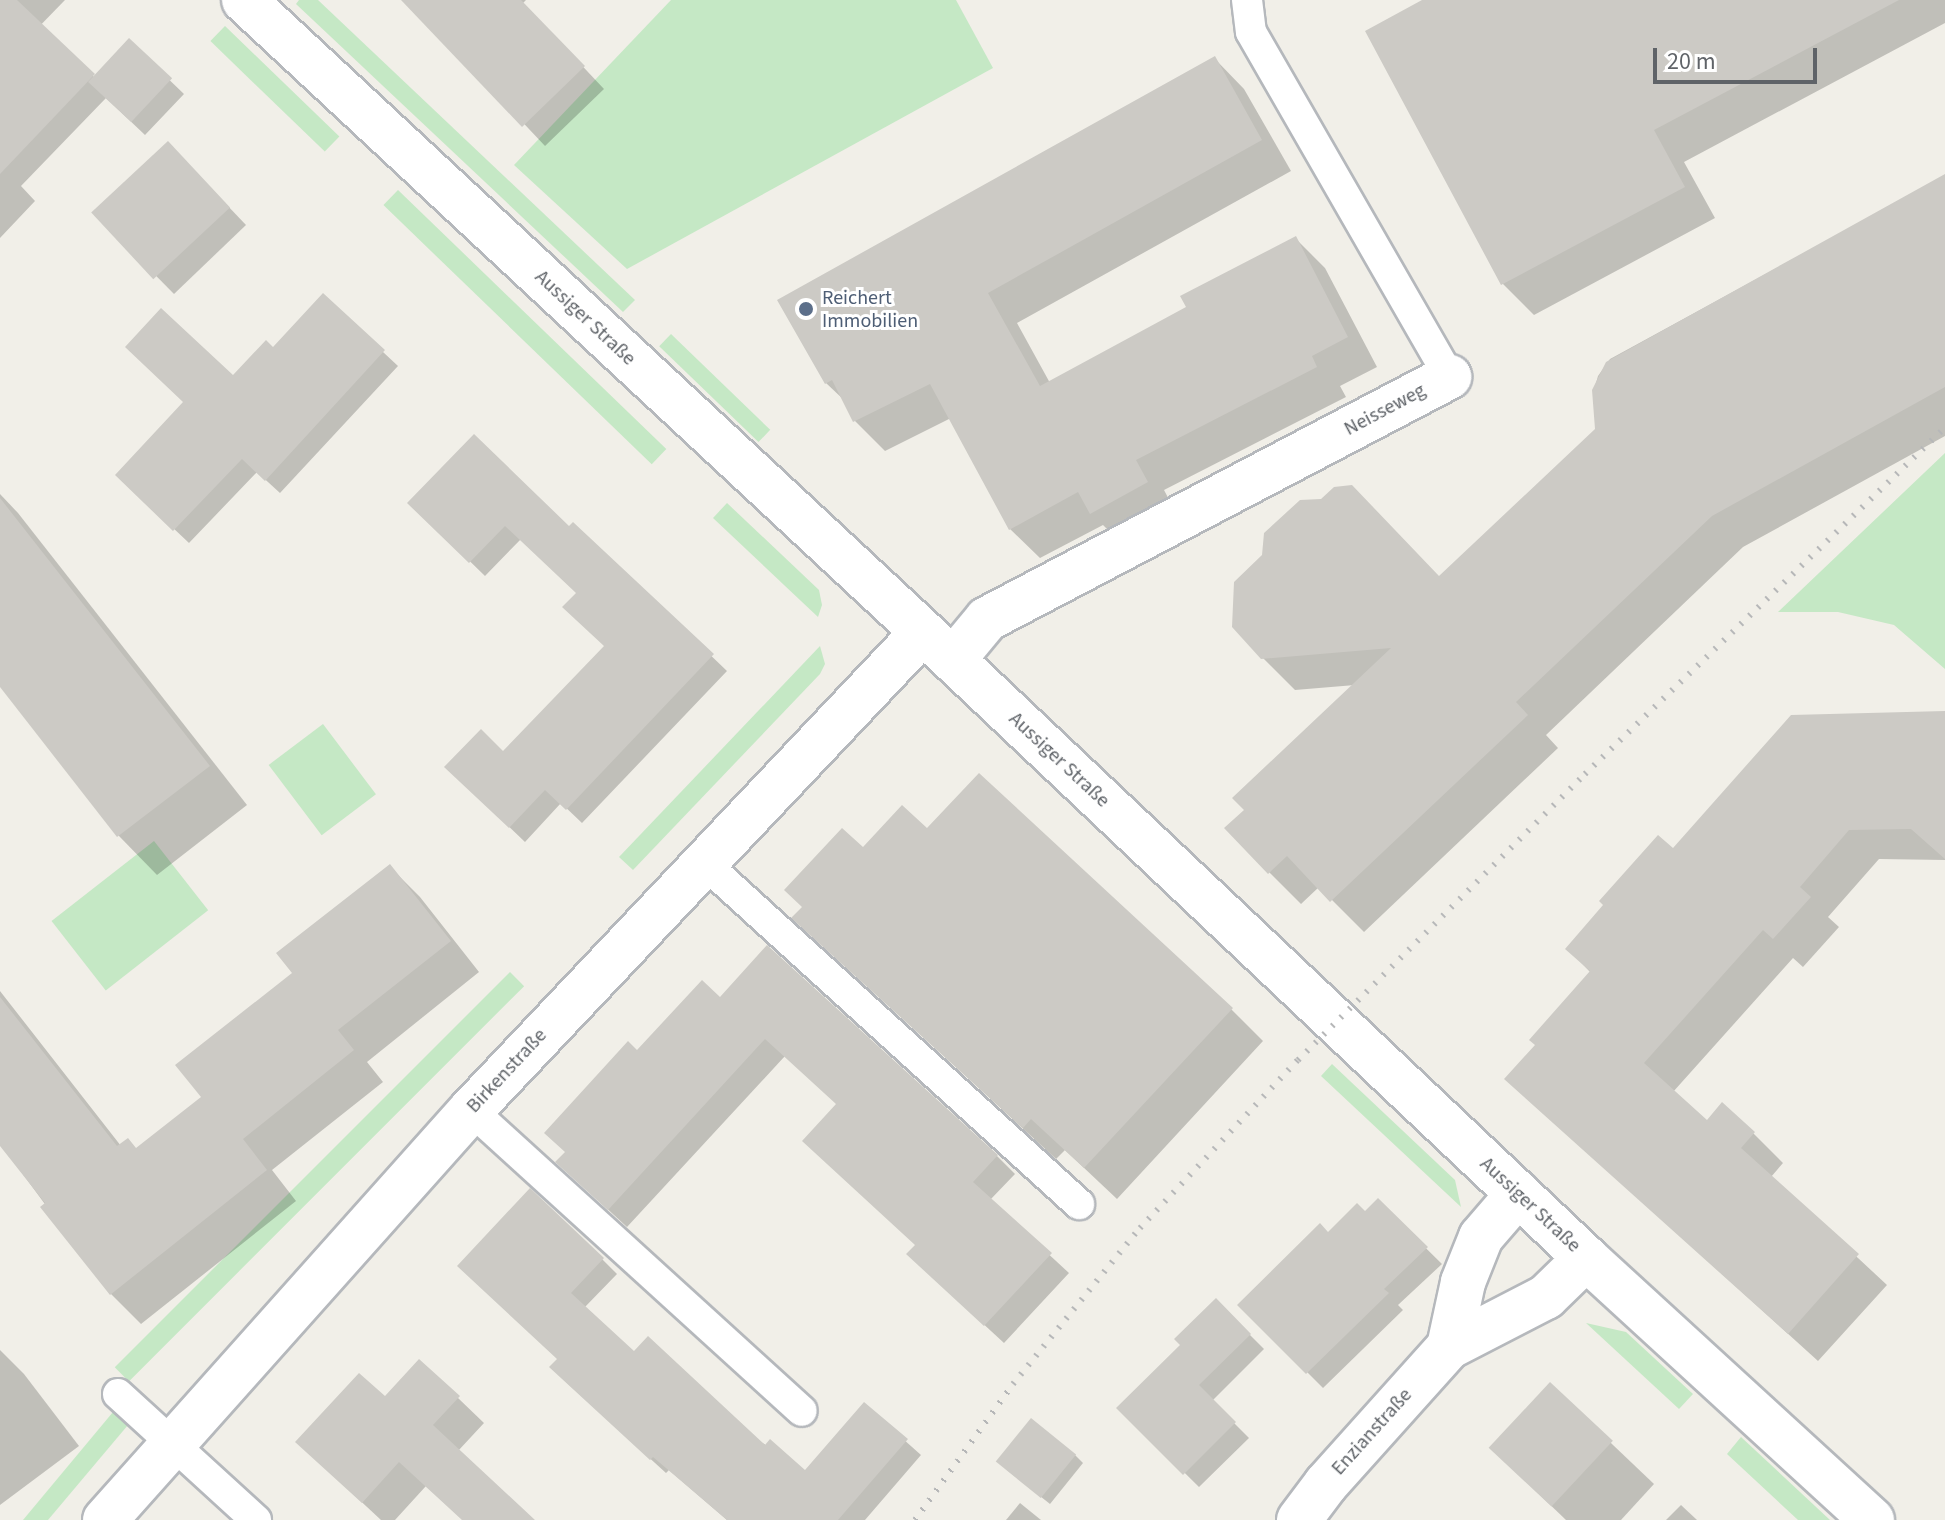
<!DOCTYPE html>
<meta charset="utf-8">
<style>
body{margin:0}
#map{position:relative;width:1945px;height:1520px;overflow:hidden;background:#f1efe8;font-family:"Source Sans 3",sans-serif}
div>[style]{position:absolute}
.green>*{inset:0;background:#c5e8c5;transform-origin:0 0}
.shadow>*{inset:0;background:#0003}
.building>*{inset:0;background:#cccac5;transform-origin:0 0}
.roads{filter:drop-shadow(2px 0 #b5b8bc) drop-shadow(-2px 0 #b5b8bc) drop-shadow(0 2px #b5b8bc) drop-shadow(0 -2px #b5b8bc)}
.service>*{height:30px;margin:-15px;padding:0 15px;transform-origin:15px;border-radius:15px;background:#fff}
.minor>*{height:44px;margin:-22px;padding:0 22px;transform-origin:22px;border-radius:22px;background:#fff}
.rail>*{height:6px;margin-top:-3px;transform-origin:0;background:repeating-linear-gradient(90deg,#b6b7b8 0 2px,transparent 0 12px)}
.dots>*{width:22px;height:22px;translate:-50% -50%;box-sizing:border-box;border:4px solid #fff;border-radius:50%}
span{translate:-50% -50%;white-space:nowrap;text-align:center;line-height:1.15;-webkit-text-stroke:6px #fff;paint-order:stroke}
.service-label{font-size:20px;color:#4e5e75}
.left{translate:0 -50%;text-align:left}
.street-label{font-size:20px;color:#5f6368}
.scale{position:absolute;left:1653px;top:48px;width:164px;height:36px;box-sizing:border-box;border:4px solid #5f6368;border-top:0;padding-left:10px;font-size:24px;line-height:28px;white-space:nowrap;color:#5f6368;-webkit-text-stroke:6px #fff;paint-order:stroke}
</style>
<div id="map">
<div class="green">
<div style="clip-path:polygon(299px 0,318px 0,635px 300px,623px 312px,296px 4px)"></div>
<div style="clip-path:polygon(671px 0,956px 0,993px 68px,627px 269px,514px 165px)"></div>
<div style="left:225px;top:26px;width:159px;height:21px;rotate:44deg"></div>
<div style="left:398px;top:190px;width:373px;height:21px;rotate:44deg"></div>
<div style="left:671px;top:334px;width:138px;height:17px;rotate:44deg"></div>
<div style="clip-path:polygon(1945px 453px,1945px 669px,1894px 625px,1838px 612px,1778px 612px)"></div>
<div style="clip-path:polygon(727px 503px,819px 590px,822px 605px,818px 617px,713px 518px)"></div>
<div style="clip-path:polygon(820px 646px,825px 664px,820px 674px,633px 870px,619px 857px)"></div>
<div style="left:323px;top:724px;width:88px;height:68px;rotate:53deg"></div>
<div style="left:154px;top:841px;width:88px;height:130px;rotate:52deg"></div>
<div style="left:510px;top:972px;width:20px;height:559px;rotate:45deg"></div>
<div style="clip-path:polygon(1332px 1064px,1455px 1180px,1461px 1207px,1321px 1076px)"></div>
<div style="clip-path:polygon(1586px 1323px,1626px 1332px,1693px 1394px,1679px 1409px)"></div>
<div style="clip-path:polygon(113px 1412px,128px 1425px,48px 1520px,23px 1520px)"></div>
<div style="clip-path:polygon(1741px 1437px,1830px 1520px,1798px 1520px,1727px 1454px)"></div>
</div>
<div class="shadow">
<div style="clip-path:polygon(0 0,65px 0,30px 36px,0 7px)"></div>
<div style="clip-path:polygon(407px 0,526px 0,523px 3px,604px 89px,545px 146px)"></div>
<div style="clip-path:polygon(1426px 0,1945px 0,1945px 23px,1684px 162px,1715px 218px,1534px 315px,1503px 284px)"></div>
<div style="clip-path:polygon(44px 29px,95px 78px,129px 41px,184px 94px,145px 135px,106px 98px,21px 186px,35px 201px,0 238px,0 75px)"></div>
<div style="clip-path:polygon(1215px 59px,1244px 89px,1291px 171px,1017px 323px,1050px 383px,1189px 308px,1295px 238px,1325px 268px,1377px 367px,1340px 386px,1346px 397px,1164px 490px,1176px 513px,1121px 543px,1103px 525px,1040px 558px,1010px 529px,951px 418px,885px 451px,855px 421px,845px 401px,826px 383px)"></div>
<div style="clip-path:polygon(185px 161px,246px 225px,174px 294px,95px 214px)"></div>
<div style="clip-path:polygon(1945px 176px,1945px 436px,1743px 547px,1546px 735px,1558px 748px,1364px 932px,1319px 887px,1301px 904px,1269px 872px,1247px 810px,1355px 685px,1295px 690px,1263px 658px,1440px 578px,1598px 430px,1594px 390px,1598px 376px,1610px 359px)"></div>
<div style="clip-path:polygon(323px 296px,398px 366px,280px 493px,257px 472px,189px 543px,117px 475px,273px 350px)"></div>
<div style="clip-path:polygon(0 494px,18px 513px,247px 805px,157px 875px,119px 836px,0 684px)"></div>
<div style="clip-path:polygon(410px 503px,569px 529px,574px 524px,727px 671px,582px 823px,561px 803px,525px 842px,462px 782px,504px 754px,606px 647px,578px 594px,521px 539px,485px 576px)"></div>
<div style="clip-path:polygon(1945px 713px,1945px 860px,1879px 859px,1828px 917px,1839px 927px,1803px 967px,1793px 958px,1673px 1092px,1707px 1122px,1722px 1105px,1754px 1134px,1783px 1163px,1771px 1177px,1887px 1285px,1818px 1361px,1507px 1079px,1537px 1045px,1591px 973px,1568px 949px,1673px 851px)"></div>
<div style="clip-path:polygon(927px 831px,1231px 1009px,1263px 1041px,1117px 1199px,1065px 1150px,1056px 1159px,794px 918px,863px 850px)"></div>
<div style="clip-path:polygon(390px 867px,420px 897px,479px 972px,367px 1062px,383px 1082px,272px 1170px,296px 1201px,141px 1324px,111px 1294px,0 1143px,0 991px,121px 1146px,137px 1150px,204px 1097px,295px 973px)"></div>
<div style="clip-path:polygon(720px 1000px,997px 1156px,1015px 1174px,990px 1200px,1069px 1273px,1004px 1343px,927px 1272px,917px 1245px,838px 1104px,785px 1056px,627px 1227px,576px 1180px,637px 1052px)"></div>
<div style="clip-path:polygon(1378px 1201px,1442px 1264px,1398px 1305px,1403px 1310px,1323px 1388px,1240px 1305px,1328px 1234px,1365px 1213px)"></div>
<div style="clip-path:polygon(602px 1259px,617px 1274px,584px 1308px,634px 1354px,806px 1473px,865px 1405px,921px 1455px,865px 1520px,727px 1520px,669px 1470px,666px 1473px,566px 1382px,559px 1359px,474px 1280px)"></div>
<div style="clip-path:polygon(1216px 1301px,1264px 1349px,1212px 1401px,1249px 1438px,1199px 1487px,1119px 1408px,1183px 1345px)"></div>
<div style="clip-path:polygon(0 1350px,24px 1374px,79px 1446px,0 1505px)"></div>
<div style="clip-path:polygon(1550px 1385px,1654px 1484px,1621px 1520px,1566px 1520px,1491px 1448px)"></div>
<div style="clip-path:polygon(458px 1398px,484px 1423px,458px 1451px,532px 1520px,463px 1520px,426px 1486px,395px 1520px,381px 1520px,324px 1467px,386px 1399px)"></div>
<div style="clip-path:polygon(1075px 1455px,1083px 1463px,1050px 1504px,1007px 1470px)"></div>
<div style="clip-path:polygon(1020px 1503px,1041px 1520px,1006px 1520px)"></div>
<div style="clip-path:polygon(1681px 1505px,1697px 1520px,1666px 1520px)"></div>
</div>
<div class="building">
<div style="clip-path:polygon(0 0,17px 0,95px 74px,0 174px)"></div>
<div style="clip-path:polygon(401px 0,521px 0,585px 66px,522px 127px)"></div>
<div style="clip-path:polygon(1422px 0,1899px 0,1654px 130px,1685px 187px,1501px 285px,1365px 31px)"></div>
<div style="left:129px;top:38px;width:59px;height:60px;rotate:43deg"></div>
<div style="clip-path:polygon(1215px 56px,1262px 140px,988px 293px,1040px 386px,1186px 307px,1180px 296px,1296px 236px,1348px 337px,1312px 356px,1317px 367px,1136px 460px,1148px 482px,1090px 514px,1078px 492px,1009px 530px,930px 384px,853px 422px,832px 380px,825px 384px,777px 300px)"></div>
<div style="left:168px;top:141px;width:91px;height:105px;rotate:47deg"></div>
<div style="clip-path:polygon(1945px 174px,1945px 387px,1712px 516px,1516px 702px,1528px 715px,1330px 902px,1287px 856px,1268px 874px,1224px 828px,1244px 810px,1232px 798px,1391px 648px,1261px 659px,1232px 627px,1234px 582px,1262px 555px,1264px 533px,1300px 500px,1321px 499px,1334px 487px,1352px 485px,1439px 576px,1595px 429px,1592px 390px,1606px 362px)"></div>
<div style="clip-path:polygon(323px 293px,385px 350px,265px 481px,242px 459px,173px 531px,115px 475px,183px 402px,125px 347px,161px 308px,233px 375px,266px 340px,273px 347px)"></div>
<div style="clip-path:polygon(474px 434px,569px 526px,573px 522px,714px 654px,566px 810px,545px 790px,509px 828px,444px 767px,481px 729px,503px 751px,604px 646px,562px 607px,576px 593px,505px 526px,469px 563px,407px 503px)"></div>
<div style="clip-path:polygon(0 498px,210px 766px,117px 837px,0 687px)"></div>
<div style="clip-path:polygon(1945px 711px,1945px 859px,1911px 829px,1849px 830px,1800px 887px,1811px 897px,1773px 939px,1763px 930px,1644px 1063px,1707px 1120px,1722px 1102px,1755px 1132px,1741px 1148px,1859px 1254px,1788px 1334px,1504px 1079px,1535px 1045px,1529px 1040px,1590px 971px,1565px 949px,1603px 905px,1599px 901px,1658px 835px,1673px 848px,1791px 715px)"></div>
<div style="clip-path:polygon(979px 773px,1233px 1008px,1084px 1168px,1031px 1119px,1023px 1128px,791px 918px,802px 907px,784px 890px,842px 828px,863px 847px,902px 805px,927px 828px)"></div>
<div style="clip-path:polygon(390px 864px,451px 941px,338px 1030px,354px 1050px,243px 1139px,267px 1170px,110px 1295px,40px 1207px,45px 1203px,0 1146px,0 997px,117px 1146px,128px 1138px,136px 1148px,201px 1097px,175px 1065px,292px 973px,276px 953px)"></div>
<div style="clip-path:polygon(767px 945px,998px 1155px,973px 1182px,1052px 1253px,984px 1326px,906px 1254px,915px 1245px,802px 1141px,836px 1104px,765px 1039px,608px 1210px,555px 1162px,565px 1152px,544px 1133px,628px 1041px,637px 1050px,702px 980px,720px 997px)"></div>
<div style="clip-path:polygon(530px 1188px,604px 1258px,571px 1293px,634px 1351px,648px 1336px,765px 1445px,770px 1439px,805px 1470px,864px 1402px,908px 1439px,838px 1520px,727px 1520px,653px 1457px,650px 1460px,549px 1367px,557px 1359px,457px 1266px)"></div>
<div style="clip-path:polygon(1378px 1198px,1428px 1247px,1384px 1289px,1389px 1293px,1306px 1374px,1237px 1305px,1320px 1223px,1328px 1232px,1357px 1203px,1365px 1211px)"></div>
<div style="clip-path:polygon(1216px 1298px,1251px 1334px,1199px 1385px,1236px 1422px,1183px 1475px,1116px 1408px,1180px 1345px,1174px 1339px)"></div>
<div style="clip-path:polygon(419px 1359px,460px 1396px,433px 1425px,535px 1520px,462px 1520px,399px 1462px,362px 1503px,295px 1442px,359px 1373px,385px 1396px)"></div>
<div style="left:1550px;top:1382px;width:86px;height:90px;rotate:43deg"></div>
<div style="left:1031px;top:1418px;width:58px;height:56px;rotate:39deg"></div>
</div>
<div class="roads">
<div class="service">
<div style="left:1247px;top:0;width:32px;rotate:83deg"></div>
<div style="left:1251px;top:32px;width:398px;rotate:60.1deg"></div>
<div style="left:702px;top:861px;width:510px;rotate:42.3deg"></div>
<div style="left:471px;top:1110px;width:447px;rotate:42.3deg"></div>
<div style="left:118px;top:1394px;width:187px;rotate:42.4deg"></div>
</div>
<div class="minor">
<div style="left:244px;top:0;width:969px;rotate:42.95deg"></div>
<div style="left:953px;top:660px;width:871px;rotate:43.37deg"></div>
<div style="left:1586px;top:1258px;width:388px;rotate:42.5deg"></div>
<div style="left:953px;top:660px;width:53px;rotate:-50.3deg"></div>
<div style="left:987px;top:619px;width:522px;rotate:-27.65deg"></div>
<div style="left:1449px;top:1347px;width:66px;rotate:-77.8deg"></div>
<div style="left:1463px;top:1282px;width:48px;rotate:-68.2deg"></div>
<div style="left:1481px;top:1237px;width:57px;rotate:-49.3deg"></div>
<div style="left:105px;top:1520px;width:550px;rotate:-48.25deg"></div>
<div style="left:471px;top:1110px;width:656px;rotate:-46.6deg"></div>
<div style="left:1299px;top:1520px;width:45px;rotate:-53.1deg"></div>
<div style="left:1326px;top:1484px;width:184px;rotate:-48.1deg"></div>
<div style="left:1449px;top:1347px;width:109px;rotate:-27.3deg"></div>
<div style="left:1546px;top:1297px;width:56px;rotate:-44.3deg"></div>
</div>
</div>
<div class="rail">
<div style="left:915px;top:1520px;width:168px;rotate:-54.2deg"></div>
<div style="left:1013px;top:1384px;width:201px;rotate:-50.9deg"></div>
<div style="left:1140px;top:1228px;width:231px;rotate:-46.8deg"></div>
<div style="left:1298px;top:1060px;width:405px;rotate:-44.9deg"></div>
<div style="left:1585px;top:774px;width:499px;rotate:-43.9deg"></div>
</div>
<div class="dots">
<div style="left:806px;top:309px;background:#5c6f8a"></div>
</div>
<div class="service-label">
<span class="left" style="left:822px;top:310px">Reichert<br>Immobilien</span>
</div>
<div class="street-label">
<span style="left:585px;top:318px;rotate:43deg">Aussiger Straße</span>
<span style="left:1385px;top:410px;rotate:-28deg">Neisseweg</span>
<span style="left:1059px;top:760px;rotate:43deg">Aussiger Straße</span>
<span style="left:507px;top:1071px;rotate:-47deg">Birkenstraße</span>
<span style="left:1530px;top:1205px;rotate:43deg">Aussiger Straße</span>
<span style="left:1372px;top:1432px;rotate:-48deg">Enzianstraße</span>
</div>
<div class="scale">20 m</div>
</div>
